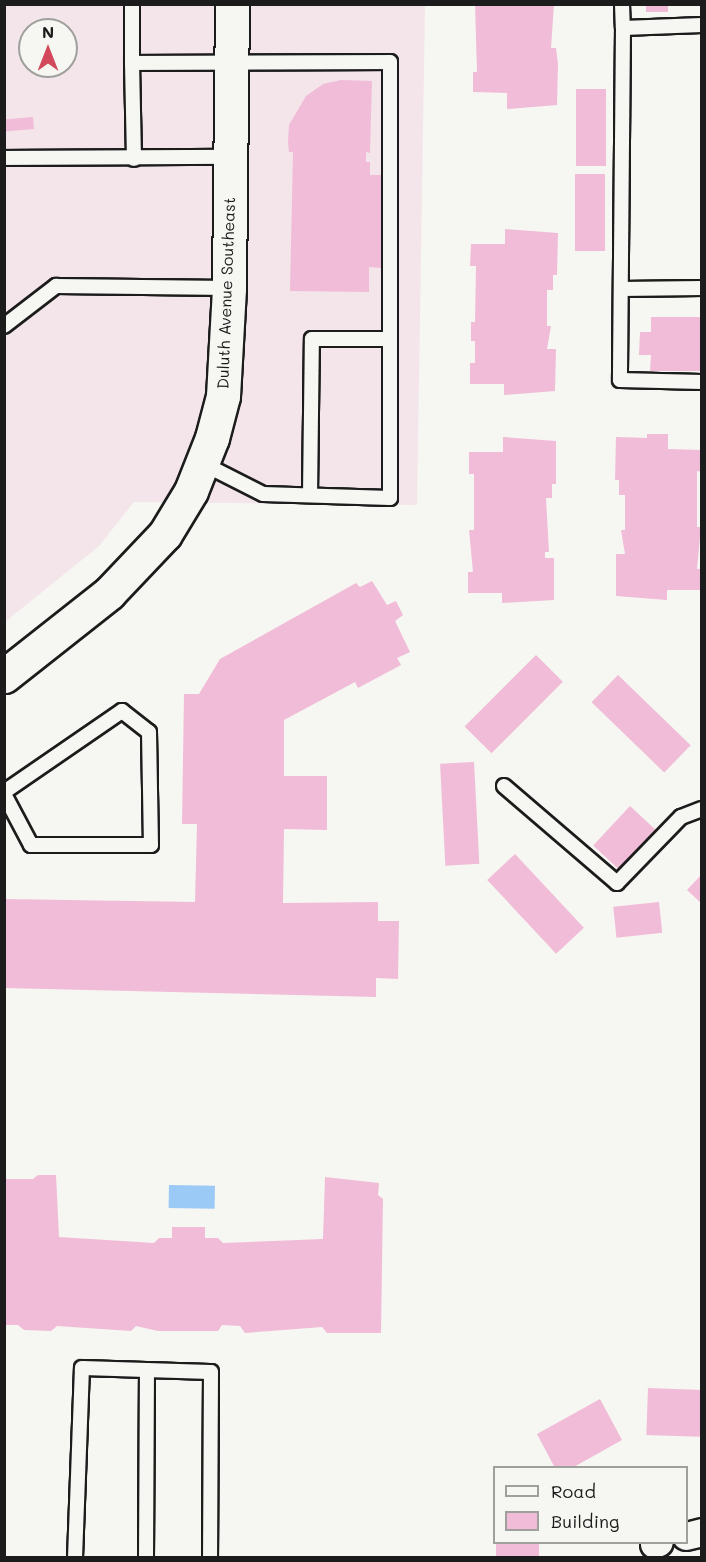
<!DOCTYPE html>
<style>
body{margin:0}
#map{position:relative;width:706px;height:1562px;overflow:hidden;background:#f6f6f2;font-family:Mali,sans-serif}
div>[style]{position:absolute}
.built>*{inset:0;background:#f4e5ea}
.water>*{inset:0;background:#9ccaf7;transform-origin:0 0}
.building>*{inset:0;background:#f1bcd7;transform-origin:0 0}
.roads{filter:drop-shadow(2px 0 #1c1c1c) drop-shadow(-2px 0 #1c1c1c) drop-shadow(0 2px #1c1c1c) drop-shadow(0 -2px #1c1c1c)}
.lane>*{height:14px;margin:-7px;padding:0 7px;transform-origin:7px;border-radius:7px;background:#f6f6f2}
.street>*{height:27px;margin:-13.5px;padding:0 13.5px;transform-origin:13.5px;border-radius:13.5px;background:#f6f6f2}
.secondary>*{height:33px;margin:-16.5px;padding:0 16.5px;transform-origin:16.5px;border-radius:16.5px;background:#f6f6f2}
span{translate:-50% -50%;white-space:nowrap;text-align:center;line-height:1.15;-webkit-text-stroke:5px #f6f6f2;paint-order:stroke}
.street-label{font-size:16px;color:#1c1c1c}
.frame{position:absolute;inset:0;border:6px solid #1c1c1c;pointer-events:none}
.legend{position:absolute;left:493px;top:1466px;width:195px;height:78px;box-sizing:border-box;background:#f6f6f2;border:2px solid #9f9f9c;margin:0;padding:8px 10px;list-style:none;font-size:18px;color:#1c1c1c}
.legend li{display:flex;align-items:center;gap:12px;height:30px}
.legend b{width:30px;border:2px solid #9f9f9c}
.north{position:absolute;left:18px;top:18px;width:60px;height:60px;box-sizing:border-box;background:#f6f6f2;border:2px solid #9f9f9c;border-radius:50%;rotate:0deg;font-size:16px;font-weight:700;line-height:24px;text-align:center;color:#1c1c1c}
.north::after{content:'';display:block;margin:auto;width:21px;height:27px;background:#d1495b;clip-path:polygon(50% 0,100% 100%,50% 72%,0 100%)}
</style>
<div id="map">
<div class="built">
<div style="clip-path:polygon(evenodd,5px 5px,425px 5px,417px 505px,134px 502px,99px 546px,5px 622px,5px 5px,30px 30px,66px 30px,66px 66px,30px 66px,30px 30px)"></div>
</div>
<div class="water">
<div style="left:169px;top:1185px;width:46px;height:23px;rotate:1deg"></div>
</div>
<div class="building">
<div style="clip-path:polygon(475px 4px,554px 4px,551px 48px,556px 48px,558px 64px,557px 105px,507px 109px,507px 93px,473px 92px,473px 72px,477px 72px)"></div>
<div style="left:646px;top:4px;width:22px;height:8px"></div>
<div style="clip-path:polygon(341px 80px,372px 81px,370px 153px,366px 152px,366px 162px,370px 162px,370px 175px,382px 175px,381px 268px,369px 267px,369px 292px,290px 291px,293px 152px,289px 152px,288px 142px,289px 125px,306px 96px,323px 84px)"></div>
<div style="left:576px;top:89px;width:30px;height:77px"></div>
<div style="left:33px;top:117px;width:12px;height:29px;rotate:85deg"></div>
<div style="left:575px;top:174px;width:30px;height:77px"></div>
<div style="clip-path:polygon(505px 229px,558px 233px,557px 275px,553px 275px,553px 290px,547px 290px,547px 326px,551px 326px,547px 349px,556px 349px,555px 391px,504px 395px,504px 384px,470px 384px,470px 363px,475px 363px,475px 341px,471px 341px,471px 322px,475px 322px,476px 266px,470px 266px,471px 244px,505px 244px)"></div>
<div style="clip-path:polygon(651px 317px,702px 317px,702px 371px,650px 371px,651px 355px,639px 355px,640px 332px,651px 332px)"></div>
<div style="clip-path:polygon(647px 434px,668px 434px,668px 449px,702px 450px,702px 472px,697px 471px,697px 527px,701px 527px,697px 569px,701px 569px,701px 590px,667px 590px,667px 600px,616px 596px,616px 554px,625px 554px,621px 530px,625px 530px,625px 495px,619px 495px,619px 480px,615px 480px,616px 437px,647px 438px)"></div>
<div style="clip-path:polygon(503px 437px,556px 441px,556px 484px,552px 484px,552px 498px,546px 498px,549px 552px,545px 552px,545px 558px,554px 558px,554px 600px,502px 603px,502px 593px,468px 593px,468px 572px,473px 572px,469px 530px,474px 530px,474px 474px,469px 474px,469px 452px,503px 452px)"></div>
<div style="clip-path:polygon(372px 581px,387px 605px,396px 601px,403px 615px,395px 621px,410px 652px,397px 658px,401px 665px,358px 688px,355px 682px,284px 720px,284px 776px,327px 776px,327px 830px,284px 829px,283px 903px,378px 902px,378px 921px,399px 921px,398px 979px,376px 978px,376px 997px,4px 988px,4px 899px,195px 902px,197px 824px,182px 824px,184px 694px,199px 694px,220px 659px,356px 583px,360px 587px)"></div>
<div style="left:536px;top:655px;width:38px;height:101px;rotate:45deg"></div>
<div style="left:618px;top:675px;width:101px;height:38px;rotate:44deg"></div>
<div style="left:474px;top:762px;width:102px;height:34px;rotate:87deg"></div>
<div style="left:630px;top:806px;width:35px;height:54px;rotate:43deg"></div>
<div style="left:515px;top:854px;width:101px;height:38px;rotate:47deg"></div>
<div style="clip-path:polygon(702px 874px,702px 904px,687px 890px)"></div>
<div style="left:659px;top:902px;width:31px;height:46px;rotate:84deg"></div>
<div style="clip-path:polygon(38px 1175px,56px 1175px,59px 1237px,154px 1243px,159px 1238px,172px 1238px,172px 1227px,205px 1227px,205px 1238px,218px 1238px,223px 1243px,323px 1239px,325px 1177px,379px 1183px,378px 1195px,383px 1199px,381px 1333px,327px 1333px,322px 1327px,245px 1333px,240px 1326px,222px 1325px,218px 1331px,158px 1331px,136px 1326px,131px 1331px,57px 1326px,51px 1331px,24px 1330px,18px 1325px,5px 1325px,5px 1179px,33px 1179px)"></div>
<div style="left:648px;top:1388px;width:54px;height:47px;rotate:2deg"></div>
<div style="clip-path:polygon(600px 1399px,622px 1440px,572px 1468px,555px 1468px,537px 1434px)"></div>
<div style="left:496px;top:1542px;width:43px;height:16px"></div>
</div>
<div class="roads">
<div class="lane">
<div style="left:132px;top:4px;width:59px;rotate:90deg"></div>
<div style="left:132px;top:63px;width:258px;rotate:-0.2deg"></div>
<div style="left:390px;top:62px;width:436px;rotate:90deg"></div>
<div style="left:390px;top:498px;width:127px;rotate:-178.2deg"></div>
<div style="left:263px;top:494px;width:68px;rotate:-153.1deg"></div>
<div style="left:622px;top:4px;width:24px;rotate:88deg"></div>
<div style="left:702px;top:25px;width:79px;rotate:177.8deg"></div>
<div style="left:623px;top:28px;width:352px;rotate:90.5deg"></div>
<div style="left:620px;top:380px;width:82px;rotate:1.4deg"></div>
<div style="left:132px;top:63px;width:96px;rotate:88.8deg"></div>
<div style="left:4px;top:158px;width:226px;rotate:-0.3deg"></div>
<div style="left:621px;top:289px;width:81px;rotate:-0.7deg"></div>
<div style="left:4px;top:326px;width:66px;rotate:-37.6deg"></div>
<div style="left:56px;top:286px;width:173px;rotate:0.7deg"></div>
<div style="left:310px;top:495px;width:156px;rotate:-89.3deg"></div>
<div style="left:312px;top:339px;width:78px"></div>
<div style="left:504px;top:786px;width:149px;rotate:40.6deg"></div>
<div style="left:617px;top:883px;width:92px;rotate:-45.9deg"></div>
<div style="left:681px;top:817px;width:22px;rotate:-21deg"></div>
<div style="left:4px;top:792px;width:143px;rotate:-34.5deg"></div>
<div style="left:122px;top:711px;width:34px;rotate:38deg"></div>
<div style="left:149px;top:732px;width:113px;rotate:89deg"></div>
<div style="left:151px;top:845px;width:120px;rotate:180deg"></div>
<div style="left:31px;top:845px;width:58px;rotate:-117.9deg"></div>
<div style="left:75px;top:1558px;width:190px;rotate:-87.9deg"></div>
<div style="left:82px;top:1368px;width:129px;rotate:1.8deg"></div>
<div style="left:211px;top:1372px;width:186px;rotate:90.3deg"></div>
<div style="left:146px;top:1558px;width:188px;rotate:-89.7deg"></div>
</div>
<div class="street">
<div style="left:686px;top:1536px;width:16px;rotate:-14deg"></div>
<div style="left:654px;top:1544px;width:5px;rotate:-22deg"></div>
</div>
<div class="secondary">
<div style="left:4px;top:676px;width:134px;rotate:-38.3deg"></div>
<div style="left:109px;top:593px;width:81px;rotate:-46.5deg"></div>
<div style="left:165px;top:534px;width:50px;rotate:-58.8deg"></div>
<div style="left:191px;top:491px;width:57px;rotate:-68.4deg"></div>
<div style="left:212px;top:438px;width:43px;rotate:-75.3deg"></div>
<div style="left:223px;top:396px;width:108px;rotate:-86.8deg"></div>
<div style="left:229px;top:288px;width:284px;rotate:-89.4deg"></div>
</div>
</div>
<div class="street-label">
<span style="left:226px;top:293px;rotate:-88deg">Duluth Avenue Southeast</span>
</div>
<div class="frame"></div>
<ul class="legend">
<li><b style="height:8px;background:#f6f6f2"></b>Road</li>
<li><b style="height:16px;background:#f1bcd7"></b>Building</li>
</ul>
<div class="north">N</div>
</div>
